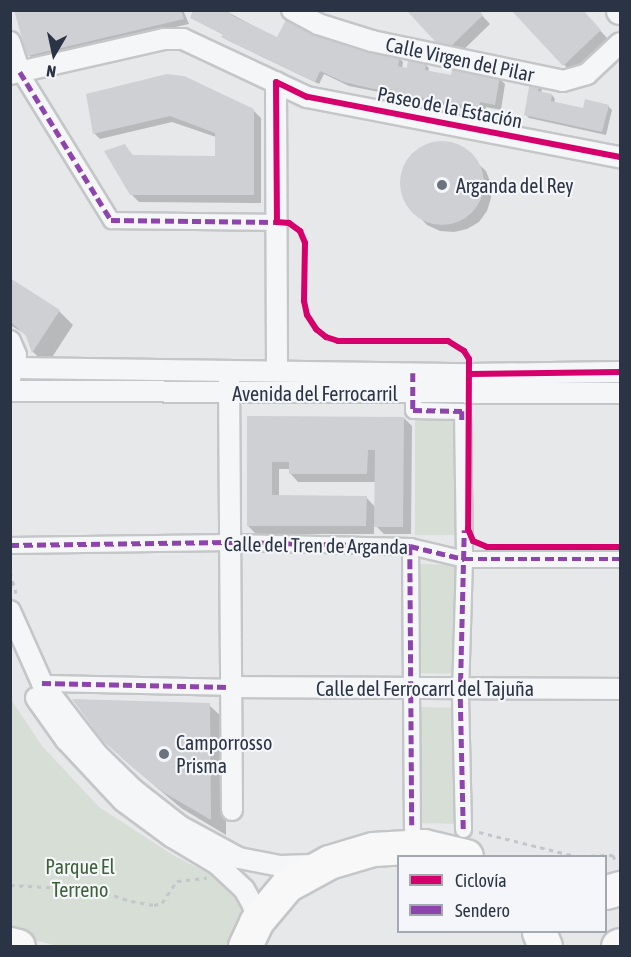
<!DOCTYPE html>
<meta charset="utf-8">
<style>
body{margin:0}
#map{position:relative;width:631px;height:957px;overflow:hidden;background:#e6e8ea;font-family:"Asap Condensed",sans-serif}
div>[style]{position:absolute}
.green>*{inset:0;background:#d6ded6;transform-origin:0 0}
.shadow>*{inset:0;background:#0003}
.building>*{inset:0;background:#ced0d3}
.round{border-radius:50%}
.path>*{height:3px;margin-top:-1.5px;transform-origin:0;background:repeating-linear-gradient(90deg,#c5c6ca 0 4.5px,transparent 0 9px)}
.roads{filter:drop-shadow(2px 0 #c4c6c8) drop-shadow(-2px 0 #c4c6c8) drop-shadow(0 2px #c4c6c8) drop-shadow(0 -2px #c4c6c8)}
.pedestrian>*{height:15px;margin:-7.5px;padding:0 7.5px;transform-origin:7.5px;border-radius:7.5px;background:#f5f6f7}
.minor>*{height:20px;margin:-10px;padding:0 10px;transform-origin:10px;border-radius:10px;background:#f5f6f7}
.tertiary>*{height:26px;margin:-13px;padding:0 13px;transform-origin:13px;border-radius:13px;background:#f5f6f7}
.trunk>*{height:33px;margin:-16.5px;padding:0 16.5px;transform-origin:16.5px;border-radius:16.5px;background:#f8f8f8}
.quiet>*{height:4.5px;margin-top:-2.25px;transform-origin:0;background:repeating-linear-gradient(90deg,#8e44ad 0 9px,transparent 0 13.5px)}
.cycleway>*{height:6px;margin:-3px;padding:0 3px;transform-origin:3px;border-radius:3px;background:#d6006c}
.dots>*{width:16px;height:16px;translate:-50% -50%;box-sizing:border-box;border:3px solid #f4f6f9;border-radius:50%}
span{translate:-50% -50%;white-space:nowrap;text-align:center;line-height:1.15;-webkit-text-stroke:4.5px #f4f6f9;paint-order:stroke}
.street-label{font-size:20px;color:#2b3445}
.poi-label{font-size:20px;color:#2b3445}
.left{translate:0 -50%;text-align:left}
.park-label{font-size:20px;color:#3f6138}
.frame{position:absolute;inset:0;border:12px solid #2b3445;pointer-events:none}
.legend{position:absolute;left:397px;top:855px;width:210px;height:78px;box-sizing:border-box;background:#f4f6f9;border:2px solid #a4a8b1;margin:0;padding:8px 10px;list-style:none;font-size:18px;color:#2b3445}
.legend li{display:flex;align-items:center;gap:12px;height:30px}
.legend b{width:30px;border:2px solid #a4a8b1}
.north{position:absolute;left:24px;top:24px;width:60px;height:60px;-webkit-text-stroke:4px #f4f6f9;paint-order:stroke;rotate:189deg;font-size:16px;font-weight:700;line-height:24px;text-align:center;color:#2b3445}
.north::after{content:'';display:block;margin:auto;width:21px;height:27px;background:#2b3445;clip-path:polygon(50% 0,100% 100%,50% 72%,0 100%)}
</style>
<div id="map">
<div class="green">
<div style="left:415px;top:418px;width:44px;height:117px"></div>
<div style="left:417px;top:564px;width:41px;height:109px;rotate:1deg"></div>
<div style="clip-path:polygon(10px 698px,42px 746px,99px 807px,173px 855px,230px 885px,242px 904px,244px 914px,229px 946px,58px 946px,11px 934px)"></div>
<div style="left:417px;top:707px;width:41px;height:116px;rotate:1deg"></div>
</div>
<div class="shadow">
<div style="clip-path:polygon(15px 10px,183px 10px,189px 24px,32px 59px,29px 55px)"></div>
<div style="clip-path:polygon(224px 10px,278px 39px,399px 58px,403px 62px,402px 69px,408px 70px,425px 64px,429px 68px,428px 72px,451px 77px,499px 78px,505px 84px,501px 110px,486px 107px,485px 113px,454px 107px,349px 86px,324px 74px,319px 84px,227px 40px,224px 35px,191px 18px)"></div>
<div style="clip-path:polygon(408px 10px,477px 10px,490px 24px,454px 59px)"></div>
<div style="clip-path:polygon(513px 10px,581px 10px,608px 39px,572px 73px)"></div>
<div style="clip-path:polygon(538px 85px,542px 89px,541px 93px,552px 95px,555px 99px,554px 103px,584px 109px,608px 106px,612px 110px,606px 135px,529px 118px,525px 114px)"></div>
<div style="clip-path:polygon(87px 95px,253px 110px,261px 118px,261px 203px,139px 202px,131px 194px,125px 146px,134px 157px,216px 157px,216px 137px,172px 122px,100px 139px,94px 133px)"></div>
<div style="clip-path:polygon(432px 143px,458px 145px,486px 171px,491px 184px,491px 198px,487px 211px,479px 222px,467px 229px,454px 232px,440px 231px,427px 225px,409px 206px,403px 195px,404px 168px,410px 157px,420px 148px)"></div>
<div style="clip-path:polygon(10px 279px,59px 311px,73px 325px,47px 365px,33px 352px,27px 335px,10px 325px)"></div>
<div style="clip-path:polygon(evenodd,249px 417px,404px 418px,412px 426px,411px 534px,384px 534px,374px 524px,374px 534px,256px 534px,248px 526px,249px 417px,279px 469px,290px 469px,290px 473px,298px 482px,376px 482px,376px 508px,366px 497px,279px 497px,279px 469px)"></div>
<div style="clip-path:polygon(209px 705px,226px 721px,226px 835px,181px 808px,121px 757px)"></div>
</div>
<div class="building">
<div style="clip-path:polygon(14px 10px,181px 10px,184px 19px,27px 56px)"></div>
<div style="clip-path:polygon(193px 10px,227px 10px,233px 16px,277px 37px,288px 16px,355px 49px,356px 47px,400px 56px,398px 66px,407px 68px,408px 59px,426px 63px,425px 70px,451px 75px,453px 67px,500px 76px,495px 105px,480px 102px,479px 108px,369px 88px,344px 82px,320px 71px,315px 82px,221px 37px,223px 34px,190px 18px)"></div>
<div style="clip-path:polygon(406px 10px,479px 10px,483px 15px,445px 52px)"></div>
<div style="clip-path:polygon(511px 10px,583px 10px,601px 30px,563px 66px)"></div>
<div style="clip-path:polygon(167px 74px,184px 76px,254px 109px,254px 195px,130px 195px,104px 151px,125px 144px,132px 155px,215px 156px,215px 133px,170px 116px,93px 134px,86px 94px)"></div>
<div style="clip-path:polygon(530px 82px,539px 84px,538px 91px,552px 94px,551px 101px,583px 108px,585px 99px,609px 105px,602px 132px,524px 115px)"></div>
<div class="round" style="left:400px;top:141px;width:84px;height:84px"></div>
<div style="clip-path:polygon(10px 278px,60px 310px,32px 353px,26px 336px,10px 321px)"></div>
<div style="clip-path:polygon(247px 416px,404px 417px,403px 527px,374px 527px,375px 450px,368px 450px,367px 474px,289px 474px,289px 462px,272px 462px,272px 495px,367px 496px,366px 526px,247px 526px)"></div>
<div style="clip-path:polygon(72px 699px,210px 703px,211px 820px,163px 792px,132px 767px,103px 741px)"></div>
</div>
<div class="path">
<div style="left:10px;top:572px;width:22px;rotate:74deg"></div>
<div style="left:479px;top:832px;width:99px;rotate:14deg"></div>
<div style="left:582px;top:856px;width:31px;rotate:-2deg"></div>
<div style="left:613px;top:855px;width:9px;rotate:69deg"></div>
<div style="left:10px;top:885px;width:87px;rotate:3.3deg"></div>
<div style="left:97px;top:890px;width:36px;rotate:18deg"></div>
<div style="left:131px;top:901px;width:23px;rotate:10deg"></div>
<div style="left:154px;top:905px;width:8px;rotate:-14deg"></div>
<div style="left:162px;top:903px;width:27px;rotate:-56deg"></div>
<div style="left:177px;top:881px;width:30px;rotate:-6deg"></div>
</div>
<div class="roads">
<div class="pedestrian">
<div style="left:20px;top:72px;width:174px;rotate:58.4deg"></div>
<div style="left:111px;top:220px;width:166px;rotate:0.7deg"></div>
<div style="left:413px;top:383px;width:27px;rotate:90deg"></div>
<div style="left:413px;top:410px;width:49px;rotate:1.2deg"></div>
<div style="left:462px;top:411px;width:148px;rotate:89.2deg"></div>
<div style="left:464px;top:559px;width:136px;rotate:91.7deg"></div>
<div style="left:460px;top:695px;width:134px;rotate:88.7deg"></div>
<div style="left:10px;top:545px;width:219px;rotate:-0.8deg"></div>
<div style="left:229px;top:542px;width:181px;rotate:1.3deg"></div>
<div style="left:410px;top:546px;width:56px;rotate:13.5deg"></div>
<div style="left:464px;top:559px;width:156px"></div>
<div style="left:410px;top:546px;width:283px;rotate:89.6deg"></div>
<div style="left:42px;top:683px;width:188px;rotate:1.2deg"></div>
</div>
<div class="minor">
<div style="left:292px;top:10px;width:30px;rotate:28deg"></div>
<div style="left:318px;top:24px;width:57px;rotate:17.5deg"></div>
<div style="left:372px;top:41px;width:195px;rotate:11.8deg"></div>
<div style="left:563px;top:81px;width:25px;rotate:-16deg"></div>
<div style="left:587px;top:74px;width:45px;rotate:-43.2deg"></div>
<div style="left:10px;top:42px;width:32px;rotate:72deg"></div>
<div style="left:10px;top:74px;width:158px;rotate:-12.8deg"></div>
<div style="left:164px;top:39px;width:19px"></div>
<div style="left:183px;top:39px;width:137px;rotate:25.1deg"></div>
<div style="left:307px;top:97px;width:319px;rotate:10.9deg"></div>
<div style="left:276px;top:82px;width:289px;rotate:89.8deg"></div>
<div style="left:10px;top:341px;width:15px;rotate:67deg"></div>
<div style="left:16px;top:355px;width:25px;rotate:104deg"></div>
<div style="left:15px;top:368px;width:455px;rotate:0.8deg"></div>
<div style="left:470px;top:374px;width:150px;rotate:-0.8deg"></div>
<div style="left:229px;top:381px;width:429px;rotate:89.6deg"></div>
<div style="left:10px;top:391px;width:610px;rotate:0.19deg"></div>
<div style="left:10px;top:611px;width:79px;rotate:66deg"></div>
<div style="left:42px;top:683px;width:90px;rotate:52.2deg"></div>
<div style="left:97px;top:754px;width:50px;rotate:44.2deg"></div>
<div style="left:133px;top:789px;width:60px;rotate:38.2deg"></div>
<div style="left:180px;top:826px;width:67px;rotate:28.5deg"></div>
<div style="left:239px;top:858px;width:42px;rotate:11deg"></div>
<div style="left:280px;top:866px;width:32px;rotate:-2deg"></div>
<div style="left:230px;top:687px;width:390px;rotate:0.3deg"></div>
<div style="left:36px;top:698px;width:52px;rotate:54.5deg"></div>
<div style="left:66px;top:740px;width:83px;rotate:46.9deg"></div>
<div style="left:123px;top:801px;width:61px;rotate:36.3deg"></div>
<div style="left:172px;top:837px;width:52px;rotate:31deg"></div>
<div style="left:217px;top:864px;width:37px;rotate:43deg"></div>
<div style="left:244px;top:889px;width:18px;rotate:61deg"></div>
<div style="left:253px;top:905px;width:17px;rotate:80deg"></div>
</div>
<div class="tertiary">
<div style="left:620px;top:10px;width:1px;rotate:90deg"></div>
</div>
<div class="trunk">
<div style="left:606px;top:892px;width:15px;rotate:-16deg"></div>
<div style="left:539px;top:932px;width:15px;rotate:67deg"></div>
<div style="left:10px;top:944px;width:8px;rotate:14deg"></div>
<div style="left:245px;top:946px;width:26px;rotate:-65deg"></div>
<div style="left:256px;top:922px;width:48px;rotate:-50deg"></div>
<div style="left:287px;top:885px;width:48px;rotate:-28.7deg"></div>
<div style="left:329px;top:862px;width:46px;rotate:-16.5deg"></div>
<div style="left:373px;top:849px;width:51px;rotate:-3.4deg"></div>
<div style="left:424px;top:846px;width:43px;rotate:13.4deg"></div>
<div style="left:618px;top:946px;width:2px;rotate:-27deg"></div>
</div>
</div>
<div class="quiet">
<div style="left:20px;top:72px;width:174px;rotate:58.4deg"></div>
<div style="left:111px;top:220px;width:166px;rotate:0.7deg"></div>
<div style="left:413px;top:373px;width:37px;rotate:90deg"></div>
<div style="left:413px;top:410px;width:49px;rotate:1.2deg"></div>
<div style="left:462px;top:411px;width:11px;rotate:90deg"></div>
<div style="left:10px;top:545px;width:219px;rotate:-0.8deg"></div>
<div style="left:229px;top:542px;width:181px;rotate:1.3deg"></div>
<div style="left:410px;top:546px;width:56px;rotate:13.5deg"></div>
<div style="left:464px;top:559px;width:156px"></div>
<div style="left:410px;top:546px;width:283px;rotate:89.6deg"></div>
<div style="left:42px;top:683px;width:188px;rotate:1.2deg"></div>
<div style="left:463px;top:829px;width:134px;rotate:-91.3deg"></div>
<div style="left:460px;top:695px;width:165px;rotate:-88.6deg"></div>
</div>
<div class="cycleway">
<div style="left:620px;top:157px;width:319px;rotate:-169.1deg"></div>
<div style="left:307px;top:97px;width:34px;rotate:-154deg"></div>
<div style="left:276px;top:82px;width:140px;rotate:89.6deg"></div>
<div style="left:277px;top:222px;width:12px;rotate:5deg"></div>
<div style="left:289px;top:223px;width:14px;rotate:36deg"></div>
<div style="left:300px;top:231px;width:13px;rotate:67deg"></div>
<div style="left:305px;top:243px;width:58px;rotate:91deg"></div>
<div style="left:304px;top:301px;width:14px;rotate:78deg"></div>
<div style="left:307px;top:315px;width:17px;rotate:57deg"></div>
<div style="left:316px;top:329px;width:13px;rotate:39deg"></div>
<div style="left:326px;top:337px;width:13px;rotate:18deg"></div>
<div style="left:338px;top:341px;width:110px"></div>
<div style="left:448px;top:341px;width:19px;rotate:32deg"></div>
<div style="left:464px;top:351px;width:9px;rotate:58deg"></div>
<div style="left:469px;top:359px;width:170px;rotate:90.3deg"></div>
<div style="left:468px;top:529px;width:13px;rotate:67deg"></div>
<div style="left:473px;top:541px;width:15px;rotate:23deg"></div>
<div style="left:487px;top:547px;width:133px"></div>
<div style="left:470px;top:374px;width:150px;rotate:-0.8deg"></div>
</div>
<div class="dots">
<div style="left:442px;top:185px;background:#6c737f"></div>
<div style="left:164px;top:754px;background:#6c737f"></div>
</div>
<div class="street-label">
<span style="left:460px;top:59px;rotate:12deg">Calle Virgen del Pilar</span>
<span style="left:450px;top:107px;rotate:11deg">Paseo de la Estación</span>
<span style="left:315px;top:393px">Avenida del Ferrocarril</span>
<span style="left:316px;top:545px;rotate:1deg">Calle del Tren de Arganda</span>
<span style="left:425px;top:688px">Calle del Ferrocarrl del Tajuña</span>
</div>
<div class="poi-label">
<span class="left" style="left:456px;top:185px">Arganda del Rey</span>
<span class="left" style="left:176px;top:754px">Camporrosso<br>Prisma</span>
</div>
<div class="park-label">
<span style="left:80px;top:878px">Parque El<br>Terreno</span>
</div>
<div class="frame"></div>
<ul class="legend">
<li><b style="height:8px;background:#d6006c"></b>Ciclovía</li>
<li><b style="height:8px;background:#8e44ad"></b>Sendero</li>
</ul>
<div class="north">N</div>
</div>
